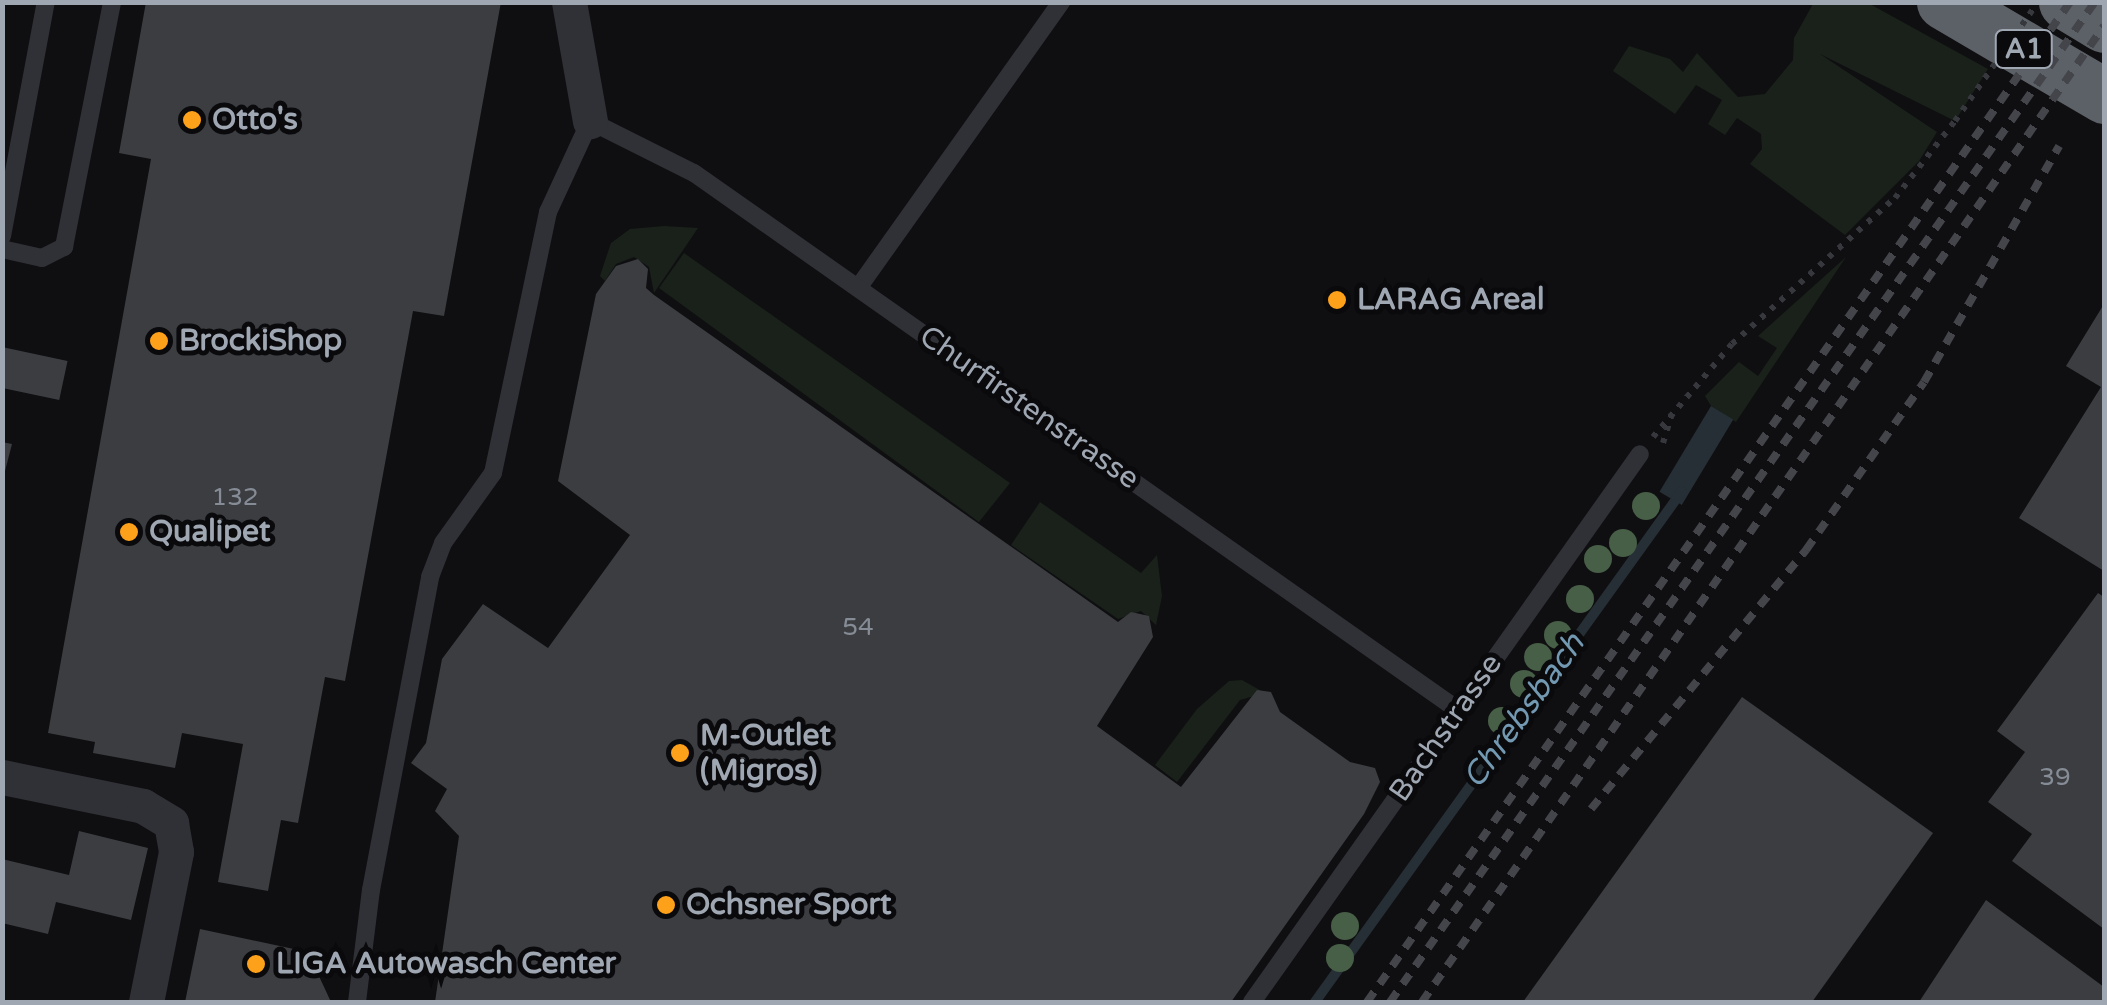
<!DOCTYPE html>
<style>
body{margin:0}
#map{position:relative;width:2107px;height:1005px;overflow:hidden;background:#0f0f11;font-family:"Varela Round",sans-serif}
div>[style]{position:absolute}
.green>*{inset:0;background:#19211a}
.water>*{inset:0;background:#252f35;transform-origin:0 0}
.stream>*{height:10px;margin:-5px;padding:0 5px;transform-origin:5px;border-radius:5px;background:#252f35}
.building>*{inset:0;background:#3b3d41;transform-origin:0 0}
.path>*{height:6px;margin-top:-3px;transform-origin:0;background:repeating-linear-gradient(90deg,#36383d 0 5px,transparent 0 13px)}
.lane>*{height:18px;margin:-9px;padding:0 9px;transform-origin:9px;border-radius:9px;background:#303136}
.street>*{height:35px;margin:-17.5px;padding:0 17.5px;transform-origin:17.5px;border-radius:17.5px;background:#303136}
.highway>*{height:55px;margin:-27.5px;padding:0 27.5px;transform-origin:27.5px;border-radius:27.5px;background:#5c6067}
.rail>*{height:8px;margin-top:-4px;transform-origin:0;background:repeating-linear-gradient(90deg,#43454b 0 12px,transparent 0 22px)}
.path-bridge>*{height:6px;margin-top:-3px;transform-origin:0;background:repeating-linear-gradient(90deg,#36383d 0 5px,transparent 0 13px)}
.trees>*{width:28px;height:28px;margin:-14px;border-radius:50%;background:#475e47}
.dots>*{width:28px;height:28px;translate:-50% -50%;box-sizing:border-box;border:5px solid #0a0a0c;border-radius:50%}
span{translate:-50% -50%;white-space:nowrap;text-align:center;line-height:1.15;-webkit-text-stroke:10px #0a0a0c;paint-order:stroke}
.number-label{font-size:25px;color:#868c96}
.number-label span{-webkit-text-stroke-width:0}
.shield-label span{padding:2px 8px;background:#0a0a0c;border:2px solid;border-radius:8px;-webkit-text-stroke-width:0}
.shield-label{font-size:28px;color:#9fa7b3;font-weight:700}
.poi-label{font-size:30px;color:#9fa7b3;font-weight:700}
.left{translate:0 -50%;text-align:left}
.street-label{font-size:30px;color:#9fa7b3}
.water-label{font-size:32px;color:#7398b1;font-style:italic}
.frame{position:absolute;inset:0;border:5px solid #9fa7b3;pointer-events:none}
</style>
<div id="map">
<div class="green">
<div style="clip-path:polygon(1814px 2px,1868px 3px,1988px 69px,1955px 121px,1820px 54px,1937px 132px,1919px 161px,1845px 235px,1750px 164px,1762px 149px,1761px 134px,1737px 118px,1725px 135px,1708px 124px,1722px 100px,1696px 85px,1675px 114px,1613px 71px,1629px 46px,1670px 59px,1683px 72px,1697px 53px,1738px 97px,1765px 94px,1793px 60px,1794px 38px)"></div>
<div style="clip-path:polygon(664px 226px,698px 228px,654px 293px,649px 267px,634px 257px,616px 264px,605px 281px,600px 276px,611px 243px,630px 229px)"></div>
<div style="clip-path:polygon(684px 253px,1010px 483px,979px 522px,659px 288px)"></div>
<div style="clip-path:polygon(1846px 257px,1736px 422px,1711px 406px,1705px 396px,1739px 362px,1758px 376px,1777px 348px,1758px 336px)"></div>
<div style="clip-path:polygon(1040px 502px,1141px 573px,1157px 555px,1162px 596px,1156px 625px,1141px 611px,1118px 619px,1011px 545px)"></div>
<div style="clip-path:polygon(1242px 680px,1265px 693px,1240px 700px,1177px 782px,1155px 765px,1197px 709px,1229px 681px)"></div>
</div>
<div class="water">
<div style="left:1711px;top:406px;width:26px;height:100px;rotate:31deg"></div>
</div>
<div class="stream">
<div style="left:1315px;top:1002px;width:629px;rotate:-54.31deg"></div>
</div>
<div class="building">
<div style="clip-path:polygon(146px 2px,501px 2px,444px 316px,413px 311px,345px 681px,325px 677px,298px 823px,281px 820px,268px 891px,218px 882px,243px 744px,182px 733px,175px 768px,93px 753px,95px 742px,48px 733px,151px 159px,119px 153px)"></div>
<div style="clip-path:polygon(638px 259px,648px 269px,646px 288px,654px 295px,1118px 622px,1131px 612px,1149px 616px,1153px 637px,1097px 726px,1181px 787px,1257px 690px,1271px 692px,1280px 712px,1350px 762px,1375px 768px,1380px 782px,1364px 814px,1231px 1002px,435px 1002px,459px 836px,435px 811px,447px 789px,411px 763px,426px 743px,442px 659px,483px 604px,548px 648px,630px 535px,558px 481px,596px 294px,616px 266px)"></div>
<div style="clip-path:polygon(2104px 304px,2104px 571px,2019px 518px,2101px 387px,2066px 366px)"></div>
<div style="left:2px;top:347px;width:67px;height:40px;rotate:12deg"></div>
<div style="clip-path:polygon(2px 442px,12px 444px,4px 475px,2px 475px)"></div>
<div style="clip-path:polygon(2098px 593px,2104px 597px,2104px 929px,2012px 861px,2032px 834px,1988px 802px,2025px 752px,1997px 731px)"></div>
<div style="clip-path:polygon(1742px 697px,1933px 833px,1812px 1002px,1523px 1002px)"></div>
<div style="clip-path:polygon(79px 831px,148px 848px,131px 920px,56px 902px,48px 934px,2px 923px,2px 859px,69px 875px)"></div>
<div style="clip-path:polygon(1986px 900px,2104px 987px,2104px 1002px,1919px 1002px)"></div>
<div style="clip-path:polygon(200px 929px,322px 955px,318px 974px,331px 1002px,185px 1002px)"></div>
</div>
<div class="path">
<div style="left:1653px;top:437px;width:122px;rotate:-49.7deg"></div>
<div style="left:1732px;top:344px;width:219px;rotate:-41.9deg"></div>
<div style="left:1895px;top:198px;width:98px;rotate:-52.1deg"></div>
<div style="left:1663px;top:443px;width:34px;rotate:-73deg"></div>
</div>
<div class="lane">
<div style="left:2px;top:236px;width:238px;rotate:-79.4deg"></div>
<div style="left:2px;top:249px;width:41px;rotate:12.7deg"></div>
<div style="left:42px;top:258px;width:25px;rotate:-27deg"></div>
<div style="left:64px;top:247px;width:250px;rotate:-78.9deg"></div>
<div style="left:858px;top:288px;width:351px;rotate:-54.6deg"></div>
<div style="left:357px;top:1002px;width:113px;rotate:-82.9deg"></div>
<div style="left:371px;top:890px;width:319px;rotate:-79.3deg"></div>
<div style="left:430px;top:577px;width:36px;rotate:-69deg"></div>
<div style="left:443px;top:543px;width:86px;rotate:-54.5deg"></div>
<div style="left:493px;top:473px;width:267px;rotate:-78.1deg"></div>
<div style="left:548px;top:212px;width:100px;rotate:-65.2deg"></div>
<div style="left:590px;top:121px;width:116px;rotate:26.6deg"></div>
<div style="left:694px;top:173px;width:934px;rotate:35.1deg"></div>
<div style="left:1252px;top:1002px;width:671px;rotate:-54.7deg"></div>
</div>
<div class="street">
<div style="left:569px;top:2px;width:121px;rotate:80deg"></div>
<div style="left:2px;top:777px;width:144px;rotate:11.6deg"></div>
<div style="left:143px;top:806px;width:33px;rotate:31deg"></div>
<div style="left:171px;top:823px;width:29px;rotate:80deg"></div>
<div style="left:176px;top:852px;width:153px;rotate:101.3deg"></div>
</div>
<div class="highway">
<div style="left:1944px;top:2px;width:186px;rotate:30.4deg"></div>
<div style="left:2066px;top:2px;width:44px;rotate:31.2deg"></div>
</div>
<div class="rail">
<div style="left:1591px;top:809px;width:337px;rotate:-50.3deg"></div>
<div style="left:1806px;top:550px;width:205px;rotate:-54.9deg"></div>
<div style="left:1924px;top:382px;width:272px;rotate:-60.2deg"></div>
<div style="left:1367px;top:1002px;width:1222px;rotate:-54.89deg"></div>
<div style="left:1390px;top:1002px;width:1224px;rotate:-54.82deg"></div>
<div style="left:1422px;top:1002px;width:1191px;rotate:-55.06deg"></div>
</div>
<div class="path-bridge">
<div style="left:1955px;top:121px;width:145px;rotate:-55.1deg"></div>
</div>
<div class="trees">
<div style="left:1646px;top:506px"></div>
<div style="left:1623px;top:543px"></div>
<div style="left:1598px;top:559px"></div>
<div style="left:1580px;top:599px"></div>
<div style="left:1558px;top:635px"></div>
<div style="left:1538px;top:657px"></div>
<div style="left:1524px;top:684px"></div>
<div style="left:1502px;top:721px"></div>
<div style="left:1345px;top:926px"></div>
<div style="left:1340px;top:958px"></div>
</div>
<div class="dots">
<div style="left:192px;top:120px;background:#fea11a"></div>
<div style="left:1337px;top:300px;background:#fea11a"></div>
<div style="left:159px;top:341px;background:#fea11a"></div>
<div style="left:129px;top:532px;background:#fea11a"></div>
<div style="left:680px;top:753px;background:#fea11a"></div>
<div style="left:666px;top:905px;background:#fea11a"></div>
<div style="left:256px;top:964px;background:#fea11a"></div>
</div>
<div class="number-label">
<span style="left:235px;top:497px">132</span>
<span style="left:858px;top:627px">54</span>
<span style="left:2055px;top:777px">39</span>
</div>
<div class="shield-label">
<span style="left:2024px;top:49px">A1</span>
</div>
<div class="poi-label">
<span class="left" style="left:212px;top:120px">Otto's</span>
<span class="left" style="left:1357px;top:300px">LARAG Areal</span>
<span class="left" style="left:179px;top:341px">BrockiShop</span>
<span class="left" style="left:149px;top:532px">Qualipet</span>
<span class="left" style="left:700px;top:753px">M-Outlet<br>(Migros)</span>
<span class="left" style="left:686px;top:905px">Ochsner Sport</span>
<span class="left" style="left:276px;top:964px">LIGA Autowasch Center</span>
</div>
<div class="street-label">
<span style="left:1029px;top:408px;rotate:35deg">Churfirstenstrasse</span>
<span style="left:1446px;top:728px;rotate:-55deg">Bachstrasse</span>
</div>
<div class="water-label">
<span style="left:1524px;top:711px;rotate:-54deg">Chrebsbach</span>
</div>
<div class="frame"></div>
</div>
